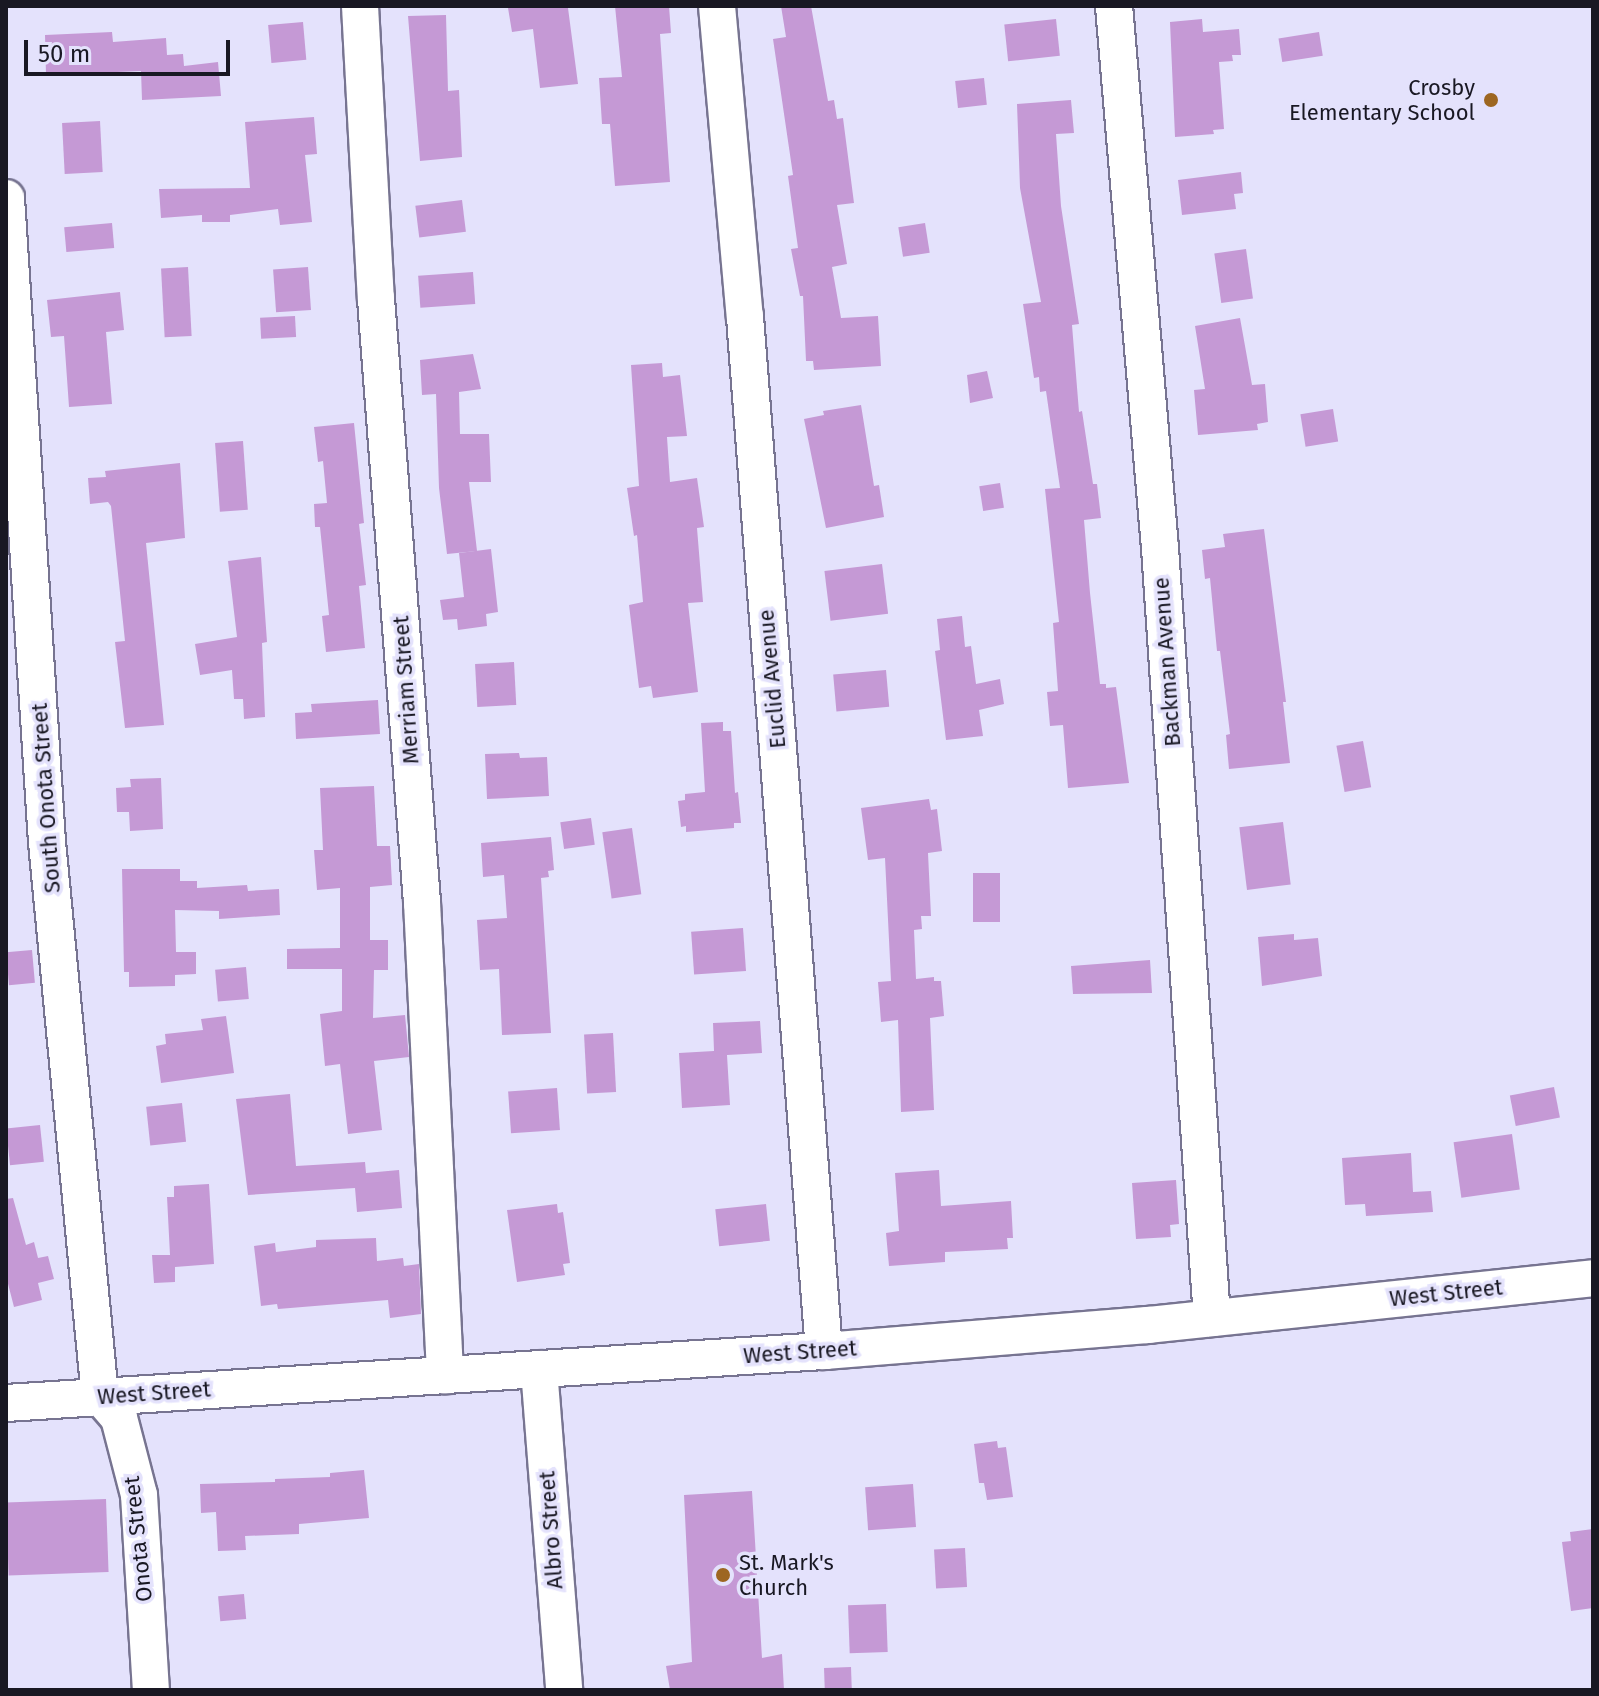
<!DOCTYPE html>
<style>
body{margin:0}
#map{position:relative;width:1599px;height:1696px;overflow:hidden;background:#e4e2fc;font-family:"Fira Sans",sans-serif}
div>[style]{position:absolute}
.building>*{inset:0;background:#c599d5;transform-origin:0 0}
.roads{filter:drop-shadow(2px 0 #777491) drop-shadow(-2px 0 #777491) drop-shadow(0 2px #777491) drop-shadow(0 -2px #777491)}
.minor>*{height:36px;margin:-18px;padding:0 18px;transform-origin:18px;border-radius:18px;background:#fff}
.dots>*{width:22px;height:22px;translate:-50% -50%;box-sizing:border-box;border:4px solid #e4e2fc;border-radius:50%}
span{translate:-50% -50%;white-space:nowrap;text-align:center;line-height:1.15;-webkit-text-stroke:7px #e4e2fc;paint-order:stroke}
.poi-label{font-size:22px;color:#191823}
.right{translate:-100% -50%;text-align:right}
.left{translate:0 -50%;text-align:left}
.street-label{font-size:22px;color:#191823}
.frame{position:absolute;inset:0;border:8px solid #191823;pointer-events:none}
.scale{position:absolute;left:24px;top:40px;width:206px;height:36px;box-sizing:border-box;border:4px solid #191823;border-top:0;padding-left:10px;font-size:24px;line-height:28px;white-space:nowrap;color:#191823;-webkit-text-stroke:6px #e4e2fc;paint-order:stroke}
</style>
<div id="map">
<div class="building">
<div style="clip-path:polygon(523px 6px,568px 8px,578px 84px,540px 88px,533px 29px,512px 32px,508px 8px)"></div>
<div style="clip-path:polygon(615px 6px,669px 6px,671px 33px,660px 34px,670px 182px,615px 186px,610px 124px,602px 124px,599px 78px,622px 77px)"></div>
<div style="clip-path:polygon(781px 6px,811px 6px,828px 101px,834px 100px,837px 119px,843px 118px,854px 203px,837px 205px,847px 264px,832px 267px,841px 318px,878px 316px,881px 366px,814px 370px,813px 361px,806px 361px,803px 296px,800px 296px,791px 249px,798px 248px,788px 176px,793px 175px,773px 39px,786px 37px)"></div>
<div style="clip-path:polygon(446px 15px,448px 91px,459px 90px,462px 157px,420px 161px,408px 16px)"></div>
<div style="left:1056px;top:19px;width:37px;height:52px;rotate:84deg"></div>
<div style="clip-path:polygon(1202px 19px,1203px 32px,1239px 29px,1241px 55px,1232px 55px,1233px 61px,1219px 62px,1224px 129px,1213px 130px,1214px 134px,1175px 137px,1170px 22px)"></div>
<div style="left:303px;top:22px;width:38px;height:35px;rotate:85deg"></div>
<div style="clip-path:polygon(112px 32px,113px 42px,166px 38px,167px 55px,183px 54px,184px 66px,218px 62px,221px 96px,142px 100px,141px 71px,46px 75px,45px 35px)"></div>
<div style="left:1319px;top:32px;width:24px;height:41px;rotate:81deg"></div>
<div style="left:984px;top:78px;width:27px;height:29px;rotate:84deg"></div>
<div style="clip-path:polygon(1071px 100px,1074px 133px,1056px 134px,1061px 206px,1079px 324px,1072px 325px,1079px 412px,1082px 411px,1093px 484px,1097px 484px,1101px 518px,1084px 520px,1090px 593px,1100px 684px,1106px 684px,1106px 688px,1116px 687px,1129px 783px,1068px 788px,1063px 725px,1050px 726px,1047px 692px,1058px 691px,1053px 623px,1059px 622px,1045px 489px,1060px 488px,1046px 391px,1040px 392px,1039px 377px,1034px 378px,1023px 304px,1041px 302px,1020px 188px,1017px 104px)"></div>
<div style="clip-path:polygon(314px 117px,317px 154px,305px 155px,312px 222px,280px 225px,278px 209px,230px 215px,230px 222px,202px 222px,202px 215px,161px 218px,159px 189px,250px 188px,245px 122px)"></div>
<div style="left:100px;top:121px;width:51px;height:38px;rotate:87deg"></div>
<div style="clip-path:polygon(1241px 172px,1243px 193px,1234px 194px,1236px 209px,1182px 215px,1178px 180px)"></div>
<div style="left:462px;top:200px;width:32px;height:47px;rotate:83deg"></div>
<div style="left:112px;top:223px;width:25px;height:48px;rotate:85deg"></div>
<div style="left:925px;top:223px;width:30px;height:27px;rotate:81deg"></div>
<div style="left:1246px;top:249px;width:50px;height:32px;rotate:82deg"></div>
<div style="left:188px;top:267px;width:69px;height:27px;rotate:87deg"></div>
<div style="left:308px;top:267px;width:43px;height:35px;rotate:86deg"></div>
<div style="left:473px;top:272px;width:32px;height:55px;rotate:86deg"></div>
<div style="clip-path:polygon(120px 292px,124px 330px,106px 332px,112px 404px,69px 407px,64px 336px,51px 337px,47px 300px)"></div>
<div style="left:295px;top:316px;width:21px;height:35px;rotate:87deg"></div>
<div style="clip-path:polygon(1240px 318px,1252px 385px,1265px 384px,1268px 422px,1257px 424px,1258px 430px,1198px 435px,1194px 390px,1205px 389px,1195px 326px)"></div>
<div style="clip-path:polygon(473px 354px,481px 389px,459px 392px,460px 434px,489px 434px,491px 482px,469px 482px,477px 551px,447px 554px,439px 488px,436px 394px,422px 395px,420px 360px)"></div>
<div style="clip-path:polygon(662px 363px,663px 377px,680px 375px,687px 436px,667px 437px,670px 482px,697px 478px,704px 527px,697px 528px,703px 602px,688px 603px,698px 692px,653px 698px,651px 686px,639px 688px,629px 605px,643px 602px,637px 535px,634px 536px,627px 488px,639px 486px,631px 365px)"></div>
<div style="clip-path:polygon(987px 371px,993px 398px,970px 403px,967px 375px)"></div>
<div style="clip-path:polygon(861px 405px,874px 486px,879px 485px,884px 517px,826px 528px,804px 419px,824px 415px,823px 411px)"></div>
<div style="left:1333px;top:409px;width:33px;height:33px;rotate:81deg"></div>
<div style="clip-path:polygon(354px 423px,364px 523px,359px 524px,366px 585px,359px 586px,365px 648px,326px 652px,322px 616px,329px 615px,320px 527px,315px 527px,314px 504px,327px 503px,323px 461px,318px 462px,314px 427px)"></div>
<div style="left:243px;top:441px;width:69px;height:28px;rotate:86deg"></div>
<div style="clip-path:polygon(180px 463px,185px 538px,146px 543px,164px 725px,125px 728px,115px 642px,125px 641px,111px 506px,108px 502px,90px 504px,88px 478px,106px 477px,105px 471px)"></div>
<div style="left:1000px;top:483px;width:25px;height:21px;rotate:81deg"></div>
<div style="clip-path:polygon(1264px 529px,1286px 702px,1283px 702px,1290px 763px,1229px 769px,1226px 735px,1230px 734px,1220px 651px,1217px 651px,1210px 578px,1205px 579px,1202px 550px,1225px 547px,1223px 534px)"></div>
<div style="clip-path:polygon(491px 549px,498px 612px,486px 614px,487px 626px,458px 630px,457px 619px,443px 620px,440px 600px,464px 597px,459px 553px)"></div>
<div style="clip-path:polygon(261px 557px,267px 642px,262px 643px,265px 717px,244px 719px,243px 699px,234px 699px,232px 670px,200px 675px,195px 644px,237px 637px,228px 561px)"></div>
<div style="left:882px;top:564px;width:50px;height:58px;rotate:83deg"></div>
<div style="clip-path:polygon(962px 616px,965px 647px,971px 646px,976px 684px,1000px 679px,1004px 704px,979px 710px,983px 736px,946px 740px,935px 651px,940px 650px,937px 619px)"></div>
<div style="left:514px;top:662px;width:43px;height:39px;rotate:87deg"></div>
<div style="left:886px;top:670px;width:37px;height:53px;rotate:85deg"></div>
<div style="clip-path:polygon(378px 700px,380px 734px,296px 739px,295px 713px,312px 712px,311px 704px)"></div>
<div style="clip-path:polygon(723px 722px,723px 731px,731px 731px,735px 793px,738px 792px,741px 823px,734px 823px,734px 828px,686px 832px,686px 826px,681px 827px,678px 801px,685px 800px,685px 794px,705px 792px,701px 723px)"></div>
<div style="left:1363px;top:741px;width:47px;height:27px;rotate:80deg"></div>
<div style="clip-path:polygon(519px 753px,520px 758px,547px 757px,549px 796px,487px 799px,485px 754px)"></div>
<div style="clip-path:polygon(161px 778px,163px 829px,130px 831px,129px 812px,117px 812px,116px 788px,131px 787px,130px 779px)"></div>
<div style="clip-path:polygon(374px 786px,377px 846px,390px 846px,392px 885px,370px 887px,370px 940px,388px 940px,388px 970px,374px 970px,373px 1018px,405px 1015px,409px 1057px,374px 1061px,382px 1130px,348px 1134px,340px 1064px,325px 1066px,320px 1014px,342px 1011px,342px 969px,287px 969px,287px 949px,340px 948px,340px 888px,317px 890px,314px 850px,323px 850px,320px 788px)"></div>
<div style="clip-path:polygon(929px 799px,931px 810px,937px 809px,942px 851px,928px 853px,931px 916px,921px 916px,922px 929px,914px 930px,916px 979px,934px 977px,934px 981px,941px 981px,944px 1016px,930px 1018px,934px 1110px,901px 1112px,898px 1020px,881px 1022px,878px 982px,891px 981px,885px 858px,868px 860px,861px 808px)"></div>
<div style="left:591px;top:818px;width:27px;height:31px;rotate:82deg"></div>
<div style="left:1283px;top:822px;width:63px;height:44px;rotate:83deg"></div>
<div style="left:632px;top:828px;width:67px;height:30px;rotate:82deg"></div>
<div style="clip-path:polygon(551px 837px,554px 870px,548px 871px,549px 877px,541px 878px,551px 1033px,502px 1035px,499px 969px,480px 970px,477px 920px,507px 918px,504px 875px,483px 877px,481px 843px)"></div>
<div style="clip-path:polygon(122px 869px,180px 869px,180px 881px,197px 881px,197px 888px,247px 885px,248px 891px,279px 889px,280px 915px,219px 919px,219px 911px,175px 910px,176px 952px,196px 952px,196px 974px,175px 975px,175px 986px,129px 987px,129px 972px,124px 972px)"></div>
<div style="left:973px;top:873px;width:27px;height:49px"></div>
<div style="left:743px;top:928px;width:43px;height:52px;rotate:86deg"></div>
<div style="clip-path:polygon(1294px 934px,1294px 940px,1318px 938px,1322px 976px,1262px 986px,1258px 937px)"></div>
<div style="left:32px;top:950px;width:33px;height:26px;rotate:85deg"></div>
<div style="clip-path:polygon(1150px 960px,1152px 993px,1073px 994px,1071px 966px)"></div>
<div style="left:246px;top:967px;width:32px;height:31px;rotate:85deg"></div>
<div style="clip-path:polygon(226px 1016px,234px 1073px,161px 1083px,156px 1046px,166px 1044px,165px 1034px,203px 1030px,201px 1019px)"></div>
<div style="clip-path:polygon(760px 1021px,762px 1053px,727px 1055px,730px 1105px,682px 1108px,679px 1053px,714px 1051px,713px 1023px)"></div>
<div style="left:613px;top:1033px;width:59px;height:29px;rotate:87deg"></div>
<div style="left:1554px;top:1087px;width:31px;height:45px;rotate:79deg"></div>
<div style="left:557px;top:1088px;width:42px;height:49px;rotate:86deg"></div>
<div style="clip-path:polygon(290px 1094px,296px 1166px,365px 1162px,366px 1173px,399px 1170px,402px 1208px,357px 1212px,355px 1188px,248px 1195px,236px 1099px)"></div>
<div style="left:182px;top:1103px;width:39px;height:36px;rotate:84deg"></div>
<div style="left:40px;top:1125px;width:37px;height:34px;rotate:84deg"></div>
<div style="left:1512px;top:1134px;width:56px;height:59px;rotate:82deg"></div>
<div style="clip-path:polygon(1411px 1153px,1413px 1192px,1431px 1191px,1433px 1212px,1366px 1216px,1365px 1204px,1345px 1205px,1342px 1158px)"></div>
<div style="clip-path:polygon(939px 1170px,941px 1206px,1011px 1201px,1013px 1238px,1007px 1238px,1008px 1249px,945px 1252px,945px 1262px,889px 1266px,886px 1233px,899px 1231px,895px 1173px)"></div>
<div style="clip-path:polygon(1176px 1180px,1179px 1224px,1170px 1225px,1171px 1237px,1136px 1239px,1132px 1183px)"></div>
<div style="clip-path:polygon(209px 1184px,214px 1264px,175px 1267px,175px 1282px,154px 1283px,152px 1255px,170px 1255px,167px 1197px,174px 1197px,174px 1186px)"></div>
<div style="clip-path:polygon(13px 1198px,26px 1245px,34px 1242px,38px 1258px,48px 1256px,54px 1279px,38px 1283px,42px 1300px,14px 1307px,6px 1276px,6px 1199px)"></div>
<div style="clip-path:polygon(557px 1204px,558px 1213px,563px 1212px,570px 1263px,563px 1264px,565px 1275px,517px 1282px,507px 1210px)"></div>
<div style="left:766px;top:1204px;width:37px;height:51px;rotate:84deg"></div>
<div style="clip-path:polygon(376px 1238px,377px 1261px,403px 1258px,404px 1266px,419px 1264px,421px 1314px,390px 1318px,388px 1300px,278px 1309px,277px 1304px,261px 1306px,254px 1246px,275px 1243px,276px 1252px,316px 1247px,316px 1240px)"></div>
<div style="clip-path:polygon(997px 1441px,998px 1448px,1006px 1447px,1013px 1497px,987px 1500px,984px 1483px,979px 1483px,974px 1444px)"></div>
<div style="clip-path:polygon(364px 1470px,369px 1518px,299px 1524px,299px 1534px,245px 1536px,246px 1550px,218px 1551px,216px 1512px,201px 1513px,200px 1484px,275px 1482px,275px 1479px,330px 1477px,330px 1473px)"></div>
<div style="left:913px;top:1484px;width:43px;height:48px;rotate:86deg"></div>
<div style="clip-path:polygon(752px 1491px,762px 1658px,782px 1654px,784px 1690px,670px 1690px,666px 1666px,692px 1662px,684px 1495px)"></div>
<div style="left:106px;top:1499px;width:73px;height:100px;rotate:88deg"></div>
<div style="clip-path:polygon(1593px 1529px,1593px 1608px,1571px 1611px,1562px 1542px,1571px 1541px,1570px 1532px)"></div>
<div style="left:965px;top:1548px;width:39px;height:31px;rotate:87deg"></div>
<div style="left:244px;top:1594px;width:25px;height:26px;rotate:85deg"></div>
<div style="left:886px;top:1604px;width:48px;height:38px;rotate:88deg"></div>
<div style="left:851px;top:1667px;width:23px;height:27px;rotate:88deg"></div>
</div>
<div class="roads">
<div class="minor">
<div style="left:360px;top:6px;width:293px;rotate:86.9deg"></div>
<div style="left:376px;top:299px;width:605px;rotate:85.64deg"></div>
<div style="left:422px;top:902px;width:474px;rotate:87.2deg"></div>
<div style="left:717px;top:6px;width:312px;rotate:84.9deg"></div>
<div style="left:745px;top:317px;width:1037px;rotate:85.63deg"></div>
<div style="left:1114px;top:6px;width:544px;rotate:85.15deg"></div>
<div style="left:1160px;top:548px;width:772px;rotate:86.14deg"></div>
<div style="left:6px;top:198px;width:645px;rotate:86.36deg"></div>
<div style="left:47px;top:842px;width:557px;rotate:84.54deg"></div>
<div style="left:539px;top:1369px;width:322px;rotate:85.5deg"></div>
<div style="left:100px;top:1396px;width:29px;rotate:49deg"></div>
<div style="left:119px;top:1418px;width:80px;rotate:75.4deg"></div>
<div style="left:139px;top:1495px;width:195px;rotate:86.5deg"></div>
<div style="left:6px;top:1403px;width:820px;rotate:-3.64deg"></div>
<div style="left:824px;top:1351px;width:325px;rotate:-4.6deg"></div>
<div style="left:1148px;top:1325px;width:447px;rotate:-6deg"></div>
</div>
</div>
<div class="dots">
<div style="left:1491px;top:100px;background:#9d6621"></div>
<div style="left:723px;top:1575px;background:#9d6621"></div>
</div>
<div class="poi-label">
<span class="right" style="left:1475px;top:100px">Crosby<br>Elementary School</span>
<span class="left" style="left:739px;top:1575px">St. Mark's<br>Church</span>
</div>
<div class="street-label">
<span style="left:1167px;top:662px;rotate:-94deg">Backman Avenue</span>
<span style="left:772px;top:679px;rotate:-95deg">Euclid Avenue</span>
<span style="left:406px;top:690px;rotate:-94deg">Merriam Street</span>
<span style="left:46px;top:798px;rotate:-94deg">South Onota Street</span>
<span style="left:1446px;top:1293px;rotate:-6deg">West Street</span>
<span style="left:800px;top:1352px;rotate:-4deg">West Street</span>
<span style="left:154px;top:1393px;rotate:-4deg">West Street</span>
<span style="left:551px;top:1530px;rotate:-94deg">Albro Street</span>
<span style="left:138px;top:1539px;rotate:-96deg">Onota Street</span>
</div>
<div class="frame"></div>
<div class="scale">50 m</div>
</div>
